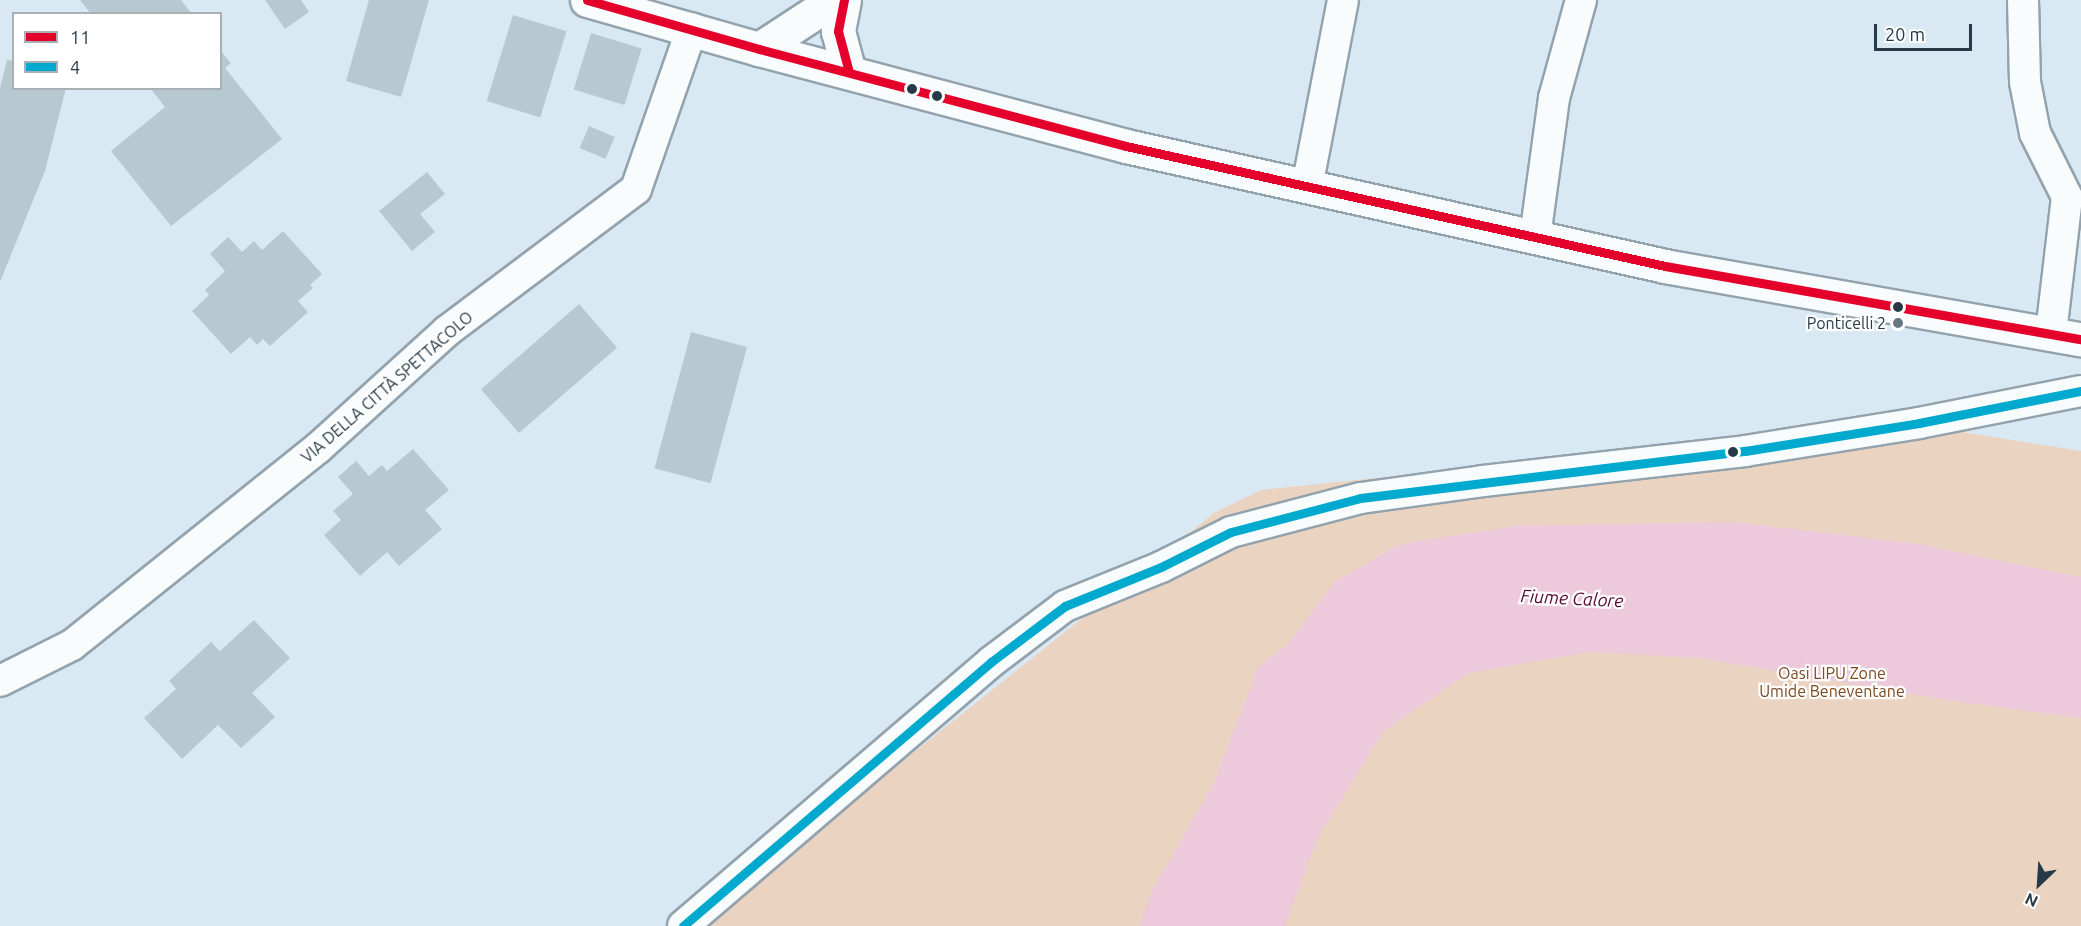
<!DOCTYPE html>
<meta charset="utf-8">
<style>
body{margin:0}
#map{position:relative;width:2081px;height:926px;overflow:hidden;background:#d9e9f4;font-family:Ubuntu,sans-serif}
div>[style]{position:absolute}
.green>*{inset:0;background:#ebd3c2}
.water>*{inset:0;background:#edcadb}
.building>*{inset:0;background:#b6c9d1;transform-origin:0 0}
.roads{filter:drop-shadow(2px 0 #93a3ae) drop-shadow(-2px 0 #93a3ae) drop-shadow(0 2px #93a3ae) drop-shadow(0 -2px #93a3ae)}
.minor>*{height:30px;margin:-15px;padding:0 15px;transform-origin:15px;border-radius:15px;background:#f9fcfd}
.tertiary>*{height:33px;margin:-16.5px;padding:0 16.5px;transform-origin:16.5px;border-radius:16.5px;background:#f9fcfd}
.bus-1>*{height:9px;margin:-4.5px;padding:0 4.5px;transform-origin:4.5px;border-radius:4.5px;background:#e4002b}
.bus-2>*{height:9px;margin:-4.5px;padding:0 4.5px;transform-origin:4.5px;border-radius:4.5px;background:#00a9ce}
.dots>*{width:16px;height:16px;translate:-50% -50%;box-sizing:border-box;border:3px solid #fff;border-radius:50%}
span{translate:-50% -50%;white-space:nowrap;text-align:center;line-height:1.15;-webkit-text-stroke:4.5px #fff;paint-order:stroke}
.poi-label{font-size:16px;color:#263a47}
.right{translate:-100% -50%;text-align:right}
.street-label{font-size:16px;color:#263a47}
.park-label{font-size:16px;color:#7c4a21}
.water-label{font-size:18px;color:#580731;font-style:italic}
.legend{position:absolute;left:12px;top:12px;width:210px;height:78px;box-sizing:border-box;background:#fff;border:2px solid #a8b0b5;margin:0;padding:8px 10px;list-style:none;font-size:18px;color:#263a47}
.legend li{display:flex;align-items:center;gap:12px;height:30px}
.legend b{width:30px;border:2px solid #a8b0b5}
.north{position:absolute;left:2009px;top:854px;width:60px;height:60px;-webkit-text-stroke:4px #fff;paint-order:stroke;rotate:205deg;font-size:16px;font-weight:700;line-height:24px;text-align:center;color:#263a47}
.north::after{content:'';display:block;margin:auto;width:21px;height:27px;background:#263a47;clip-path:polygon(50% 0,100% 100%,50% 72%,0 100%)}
.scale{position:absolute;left:1874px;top:24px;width:98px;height:27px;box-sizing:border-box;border:3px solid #263a47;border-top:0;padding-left:8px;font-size:18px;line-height:21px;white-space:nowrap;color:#263a47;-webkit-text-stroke:4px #fff;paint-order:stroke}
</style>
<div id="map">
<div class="green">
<div style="clip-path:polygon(1956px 431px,2081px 451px,2081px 926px,691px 926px,742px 883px,883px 777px,1214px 513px,1261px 490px,1706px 444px)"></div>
</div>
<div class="water">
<div style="clip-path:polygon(1733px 522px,1919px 544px,2081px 577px,2081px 718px,1960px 702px,1700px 658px,1589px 652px,1469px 673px,1384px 731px,1318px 837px,1285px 926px,1139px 926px,1152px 891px,1215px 781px,1258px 667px,1289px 643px,1334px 582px,1400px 544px,1516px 526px)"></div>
</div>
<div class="building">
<div style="clip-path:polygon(80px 0,181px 0,192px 14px,91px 14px)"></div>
<div style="clip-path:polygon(265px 0,301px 0,309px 12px,285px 29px)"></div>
<div style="clip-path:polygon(369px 0,429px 0,401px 97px,346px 81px)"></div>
<div style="left:513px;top:15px;width:56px;height:90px;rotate:17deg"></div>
<div style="left:591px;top:33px;width:53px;height:59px;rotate:17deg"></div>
<div style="clip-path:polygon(220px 50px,231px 63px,225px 68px,282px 139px,171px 226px,111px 151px,165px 107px,150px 88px,220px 88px)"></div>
<div style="clip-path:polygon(7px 60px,14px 61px,14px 88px,66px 88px,45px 171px,0 282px,0 88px)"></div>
<div style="left:589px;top:126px;width:28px;height:24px;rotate:23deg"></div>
<div style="clip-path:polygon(427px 172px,445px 194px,420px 214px,435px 232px,412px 251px,379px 211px)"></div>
<div style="clip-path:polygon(283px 231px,322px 274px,310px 285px,313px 288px,298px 301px,308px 312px,270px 346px,263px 339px,257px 345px,250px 337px,231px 354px,192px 311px,209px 295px,205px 290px,225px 271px,210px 254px,228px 237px,242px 252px,254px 241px,262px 250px)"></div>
<div style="left:579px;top:304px;width:58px;height:130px;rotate:49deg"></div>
<div style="left:691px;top:332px;width:58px;height:141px;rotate:15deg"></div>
<div style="clip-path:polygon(413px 449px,449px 490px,425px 510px,442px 529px,399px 566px,387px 552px,360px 576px,324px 535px,341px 520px,333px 511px,353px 494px,338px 477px,356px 461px,369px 476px,382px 465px,387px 471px)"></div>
<div style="clip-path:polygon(254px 620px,290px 658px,252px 693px,275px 717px,241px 748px,218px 725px,182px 759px,144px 718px,176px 689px,169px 681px,211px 642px,220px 651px)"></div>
</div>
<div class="roads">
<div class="minor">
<div style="left:2023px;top:0;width:82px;rotate:88.6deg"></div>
<div style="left:2025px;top:82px;width:52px;rotate:78.9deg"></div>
<div style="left:2035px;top:133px;width:72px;rotate:63.4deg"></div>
<div style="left:2067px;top:197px;width:138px;rotate:96.7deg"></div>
<div style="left:1307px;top:187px;width:190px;rotate:-79.1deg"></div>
<div style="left:1535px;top:237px;width:140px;rotate:-82.2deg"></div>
<div style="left:1554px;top:98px;width:102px;rotate:-74.6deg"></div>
<div style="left:0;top:681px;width:80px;rotate:-26.6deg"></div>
<div style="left:72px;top:645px;width:315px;rotate:-38.7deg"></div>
<div style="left:318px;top:448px;width:174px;rotate:-42.2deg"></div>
<div style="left:447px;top:331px;width:236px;rotate:-36.9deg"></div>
<div style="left:636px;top:189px;width:170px;rotate:-70.8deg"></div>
<div style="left:683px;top:926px;width:406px;rotate:-40.6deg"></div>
<div style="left:991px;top:662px;width:93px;rotate:-37.1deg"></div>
<div style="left:1065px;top:606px;width:104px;rotate:-22.1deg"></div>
<div style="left:1161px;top:567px;width:78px;rotate:-26.6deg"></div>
<div style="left:1231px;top:532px;width:134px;rotate:-14.7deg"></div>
<div style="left:1361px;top:498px;width:123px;rotate:-7.9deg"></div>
<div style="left:1483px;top:481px;width:264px;rotate:-6.5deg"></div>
<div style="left:1745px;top:451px;width:176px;rotate:-9.1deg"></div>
<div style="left:1919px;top:423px;width:165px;rotate:-11.2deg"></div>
</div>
<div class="tertiary">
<div style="left:587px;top:0;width:179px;rotate:15.9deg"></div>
<div style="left:759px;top:49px;width:380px;rotate:14.8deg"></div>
<div style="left:1126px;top:146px;width:552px;rotate:12.55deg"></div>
<div style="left:1665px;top:266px;width:422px;rotate:10deg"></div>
<div style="left:844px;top:0;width:32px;rotate:101deg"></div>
<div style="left:838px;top:31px;width:42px;rotate:75deg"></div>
<div style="left:759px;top:49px;width:90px;rotate:-33.2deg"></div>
</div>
</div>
<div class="bus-1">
<div style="left:587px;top:0;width:179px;rotate:15.9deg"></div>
<div style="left:759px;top:49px;width:380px;rotate:14.8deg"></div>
<div style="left:1126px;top:146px;width:552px;rotate:12.55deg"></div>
<div style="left:1665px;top:266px;width:422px;rotate:10deg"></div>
<div style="left:844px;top:0;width:32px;rotate:101deg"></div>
<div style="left:838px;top:31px;width:42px;rotate:75deg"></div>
</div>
<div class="bus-2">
<div style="left:683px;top:926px;width:406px;rotate:-40.6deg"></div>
<div style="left:991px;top:662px;width:93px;rotate:-37.1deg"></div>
<div style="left:1065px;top:606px;width:104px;rotate:-22.1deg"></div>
<div style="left:1161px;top:567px;width:78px;rotate:-26.6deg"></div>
<div style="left:1231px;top:532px;width:134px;rotate:-14.7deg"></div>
<div style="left:1361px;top:498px;width:387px;rotate:-7deg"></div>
<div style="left:1745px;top:451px;width:176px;rotate:-9.1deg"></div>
<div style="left:1919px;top:423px;width:165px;rotate:-11.2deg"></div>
</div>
<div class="dots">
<div style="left:912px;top:89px;background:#263a47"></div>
<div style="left:937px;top:96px;background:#263a47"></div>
<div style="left:1898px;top:307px;background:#263a47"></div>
<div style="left:1898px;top:323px;background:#657784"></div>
<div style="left:1733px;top:452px;background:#263a47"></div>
</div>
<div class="poi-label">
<span class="right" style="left:1886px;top:323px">Ponticelli 2</span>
</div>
<div class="street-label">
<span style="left:387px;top:387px;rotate:-41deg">VIA DELLA CITTÀ SPETTACOLO</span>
</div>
<div class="park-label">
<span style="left:1832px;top:682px">Oasi LIPU Zone<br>Umide Beneventane</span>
</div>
<div class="water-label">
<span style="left:1572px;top:598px;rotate:3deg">Fiume Calore</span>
</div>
<ul class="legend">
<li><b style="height:8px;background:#e4002b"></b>11</li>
<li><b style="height:8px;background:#00a9ce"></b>4</li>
</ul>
<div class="north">N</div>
<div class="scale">20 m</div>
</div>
